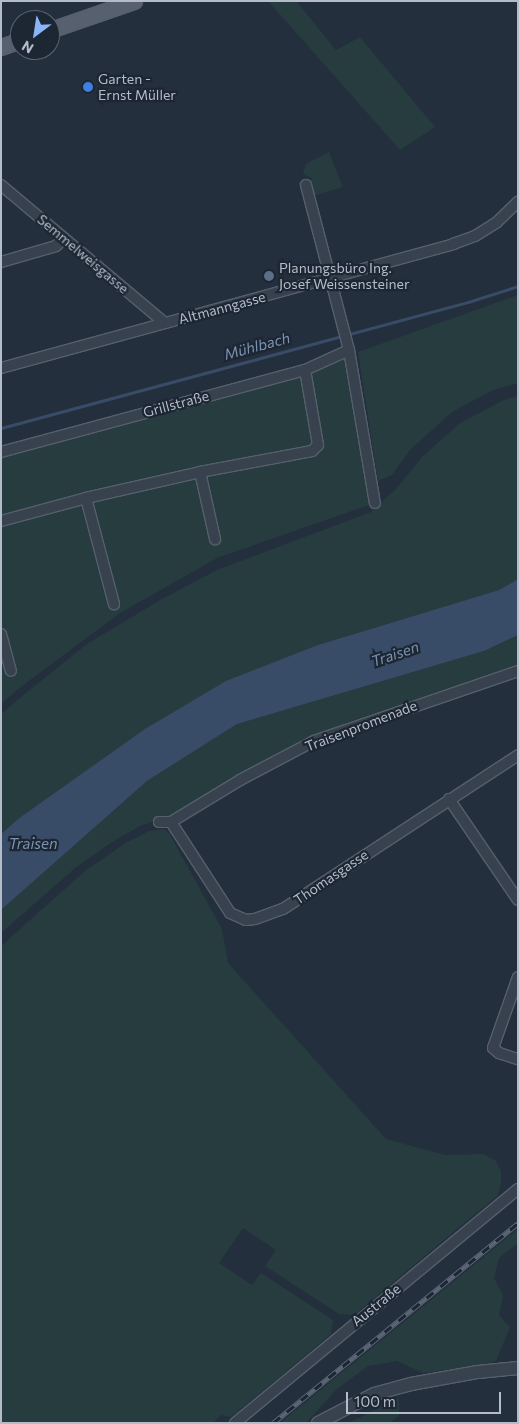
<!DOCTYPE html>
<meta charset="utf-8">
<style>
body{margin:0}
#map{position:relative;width:519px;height:1424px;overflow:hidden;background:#242f3e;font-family:Commissioner,sans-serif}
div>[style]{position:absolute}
.green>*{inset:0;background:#263c3f}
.water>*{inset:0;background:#394c67}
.stream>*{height:3px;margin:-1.5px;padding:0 1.5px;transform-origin:1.5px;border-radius:1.5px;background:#394c67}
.roads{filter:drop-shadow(1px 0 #565f6c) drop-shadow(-1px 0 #565f6c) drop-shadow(0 1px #565f6c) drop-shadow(0 -1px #565f6c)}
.minor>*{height:10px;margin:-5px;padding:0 5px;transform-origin:5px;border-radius:5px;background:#38414e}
.tertiary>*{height:12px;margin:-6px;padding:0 6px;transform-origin:6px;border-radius:6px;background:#38414e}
.primary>*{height:15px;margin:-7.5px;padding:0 7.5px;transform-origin:7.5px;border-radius:7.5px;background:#56606e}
.rail>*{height:5px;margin-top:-2.5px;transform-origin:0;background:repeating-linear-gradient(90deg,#1d2633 0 9px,#5a6575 0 18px);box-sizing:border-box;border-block:1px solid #5a6575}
.dots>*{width:14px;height:14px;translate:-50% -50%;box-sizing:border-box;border:2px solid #1d2633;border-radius:50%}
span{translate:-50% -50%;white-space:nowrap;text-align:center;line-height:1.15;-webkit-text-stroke:4.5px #1d2633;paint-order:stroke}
.poi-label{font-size:14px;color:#b4bcc9}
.left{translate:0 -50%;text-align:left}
.street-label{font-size:14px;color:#b4bcc9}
.water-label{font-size:15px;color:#7c92b1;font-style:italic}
.frame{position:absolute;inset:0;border:2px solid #b4bcc9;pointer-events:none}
.north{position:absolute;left:10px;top:10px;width:50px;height:50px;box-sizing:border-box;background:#1d2633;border:1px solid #59626f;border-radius:50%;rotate:211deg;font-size:14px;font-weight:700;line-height:20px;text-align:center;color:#b4bcc9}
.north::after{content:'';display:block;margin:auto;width:18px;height:22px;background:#8ab4f8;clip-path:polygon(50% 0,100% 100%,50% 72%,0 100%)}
.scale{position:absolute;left:346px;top:1392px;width:155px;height:22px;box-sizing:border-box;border:2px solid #b4bcc9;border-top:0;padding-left:6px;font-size:15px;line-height:18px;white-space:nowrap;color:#b4bcc9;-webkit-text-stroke:4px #1d2633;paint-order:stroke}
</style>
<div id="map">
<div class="green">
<div style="clip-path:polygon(268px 1px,296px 1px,336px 50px,360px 37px,435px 127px,400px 150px)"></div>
<div style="clip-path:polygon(329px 152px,343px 187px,313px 196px,309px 186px,312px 178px,303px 174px,306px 164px)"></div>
<div style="clip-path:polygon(518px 295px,518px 383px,493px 390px,452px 412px,410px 450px,392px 475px,378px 481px,358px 352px)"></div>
<div style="clip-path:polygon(352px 345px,369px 505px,217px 558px,120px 613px,18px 689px,1px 704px,1px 445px,305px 365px)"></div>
<div style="clip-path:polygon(518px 396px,518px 579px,499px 590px,318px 645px,18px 819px,1px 834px,1px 714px,27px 692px,87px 644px,162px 599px,217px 570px,371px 512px,396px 489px,422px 457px,460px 423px,504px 400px)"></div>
<div style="clip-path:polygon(518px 635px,518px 665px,348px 722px,251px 768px,170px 816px,140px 826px,112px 842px,75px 868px,1px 933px,1px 910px,147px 781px,237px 724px,484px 651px)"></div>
<div style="clip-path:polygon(164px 829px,169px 833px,222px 929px,228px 963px,386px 1139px,445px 1155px,483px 1154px,496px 1161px,501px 1171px,501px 1183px,498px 1195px,354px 1315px,339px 1314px,265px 1266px,276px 1250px,243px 1228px,219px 1263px,252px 1285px,261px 1273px,333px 1320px,331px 1334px,231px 1417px,221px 1415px,213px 1423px,1px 1423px,1px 946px,85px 871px,124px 844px,149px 831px)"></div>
<div style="clip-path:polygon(518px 1229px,518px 1243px,499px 1258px,494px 1278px,503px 1296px,499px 1315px,510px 1327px,496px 1361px,483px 1365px,423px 1373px,397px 1361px,368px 1366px,337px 1389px,306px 1423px,280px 1423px)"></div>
<div style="clip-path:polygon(399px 1398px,399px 1416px,389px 1423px,349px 1423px)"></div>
</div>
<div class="water">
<div style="clip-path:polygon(518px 579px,518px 635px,484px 651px,237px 724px,147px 781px,1px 910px,1px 834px,18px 819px,145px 729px,226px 681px,318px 645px,499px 590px)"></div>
</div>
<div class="stream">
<div style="left:1px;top:428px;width:484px;rotate:-15.1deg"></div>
<div style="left:468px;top:302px;width:52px;rotate:-17.7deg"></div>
</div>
<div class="roads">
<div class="minor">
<div style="left:1px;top:185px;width:214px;rotate:40.1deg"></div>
<div style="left:306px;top:185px;width:171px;rotate:75.4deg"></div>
<div style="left:349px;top:350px;width:155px;rotate:80.4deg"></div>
<div style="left:1px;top:262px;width:57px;rotate:-16.2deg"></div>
<div style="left:56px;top:246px;width:11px;rotate:-45deg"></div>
<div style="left:1px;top:368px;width:469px;rotate:-15.3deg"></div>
<div style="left:453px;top:244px;width:23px;rotate:-20deg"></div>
<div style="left:475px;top:236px;width:26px;rotate:-32deg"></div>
<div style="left:497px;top:222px;width:29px;rotate:-44deg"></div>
<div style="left:1px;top:452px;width:315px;rotate:-15.1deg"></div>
<div style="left:305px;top:370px;width:48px;rotate:-24.4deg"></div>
<div style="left:200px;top:472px;width:69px;rotate:77.4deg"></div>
<div style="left:86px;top:498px;width:110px;rotate:75.2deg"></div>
<div style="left:1px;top:521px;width:88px;rotate:-15.1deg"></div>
<div style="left:86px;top:498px;width:117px;rotate:-12.8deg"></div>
<div style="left:200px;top:472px;width:114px;rotate:-10.6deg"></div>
<div style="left:312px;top:451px;width:8px;rotate:-45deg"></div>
<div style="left:318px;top:445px;width:76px;rotate:-99.8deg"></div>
<div style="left:1px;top:634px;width:38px;rotate:75deg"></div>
<div style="left:449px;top:799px;width:122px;rotate:55.7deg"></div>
<div style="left:159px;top:822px;width:12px"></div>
<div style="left:171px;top:822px;width:81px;rotate:-31.3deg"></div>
<div style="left:240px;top:780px;width:84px;rotate:-27.8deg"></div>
<div style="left:314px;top:741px;width:216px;rotate:-18.9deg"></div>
<div style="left:171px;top:822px;width:108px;rotate:57deg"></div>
<div style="left:230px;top:913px;width:17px;rotate:24deg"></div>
<div style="left:246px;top:920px;width:9px;rotate:-6deg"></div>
<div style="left:255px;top:919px;width:30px;rotate:-20deg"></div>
<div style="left:283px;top:909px;width:281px;rotate:-33.2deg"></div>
<div style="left:518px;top:977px;width:75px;rotate:109.4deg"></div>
<div style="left:493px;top:1048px;width:8px;rotate:40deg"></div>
<div style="left:499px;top:1053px;width:20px;rotate:18deg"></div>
<div style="left:235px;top:1423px;width:367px;rotate:-39.6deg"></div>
</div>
<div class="tertiary">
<div style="left:318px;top:1423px;width:63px;rotate:-27.4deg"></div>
<div style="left:374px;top:1394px;width:38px;rotate:-15deg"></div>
<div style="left:411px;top:1384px;width:68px;rotate:-10.2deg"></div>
<div style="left:478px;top:1372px;width:40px;rotate:-5.7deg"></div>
</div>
<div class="primary">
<div style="left:50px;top:30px;width:89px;rotate:-19deg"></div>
<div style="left:1px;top:47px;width:20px;rotate:-20deg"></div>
</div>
</div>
<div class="rail">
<div style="left:273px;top:1423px;width:316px;rotate:-39.2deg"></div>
</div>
<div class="dots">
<div style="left:88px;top:87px;background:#3f7fe0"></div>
<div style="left:269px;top:276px;background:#5c6f8a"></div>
</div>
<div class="poi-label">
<span class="left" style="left:98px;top:87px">Garten -<br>Ernst Müller</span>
<span class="left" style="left:279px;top:276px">Planungsbüro Ing.<br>Josef Weissensteiner</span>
</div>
<div class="street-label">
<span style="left:83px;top:254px;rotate:40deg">Semmelweisgasse</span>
<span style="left:222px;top:308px;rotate:-15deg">Altmanngasse</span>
<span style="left:176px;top:404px;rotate:-15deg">Grillstraße</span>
<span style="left:361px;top:726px;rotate:-21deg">Traisenpromenade</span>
<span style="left:331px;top:877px;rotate:-34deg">Thomasgasse</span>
<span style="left:376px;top:1305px;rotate:-39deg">Austraße</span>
</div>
<div class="water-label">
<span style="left:257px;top:346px;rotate:-15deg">Mühlbach</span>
<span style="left:395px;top:654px;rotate:-19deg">Traisen</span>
<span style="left:33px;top:844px">Traisen</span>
</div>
<div class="frame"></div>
<div class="north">N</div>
<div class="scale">100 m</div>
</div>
